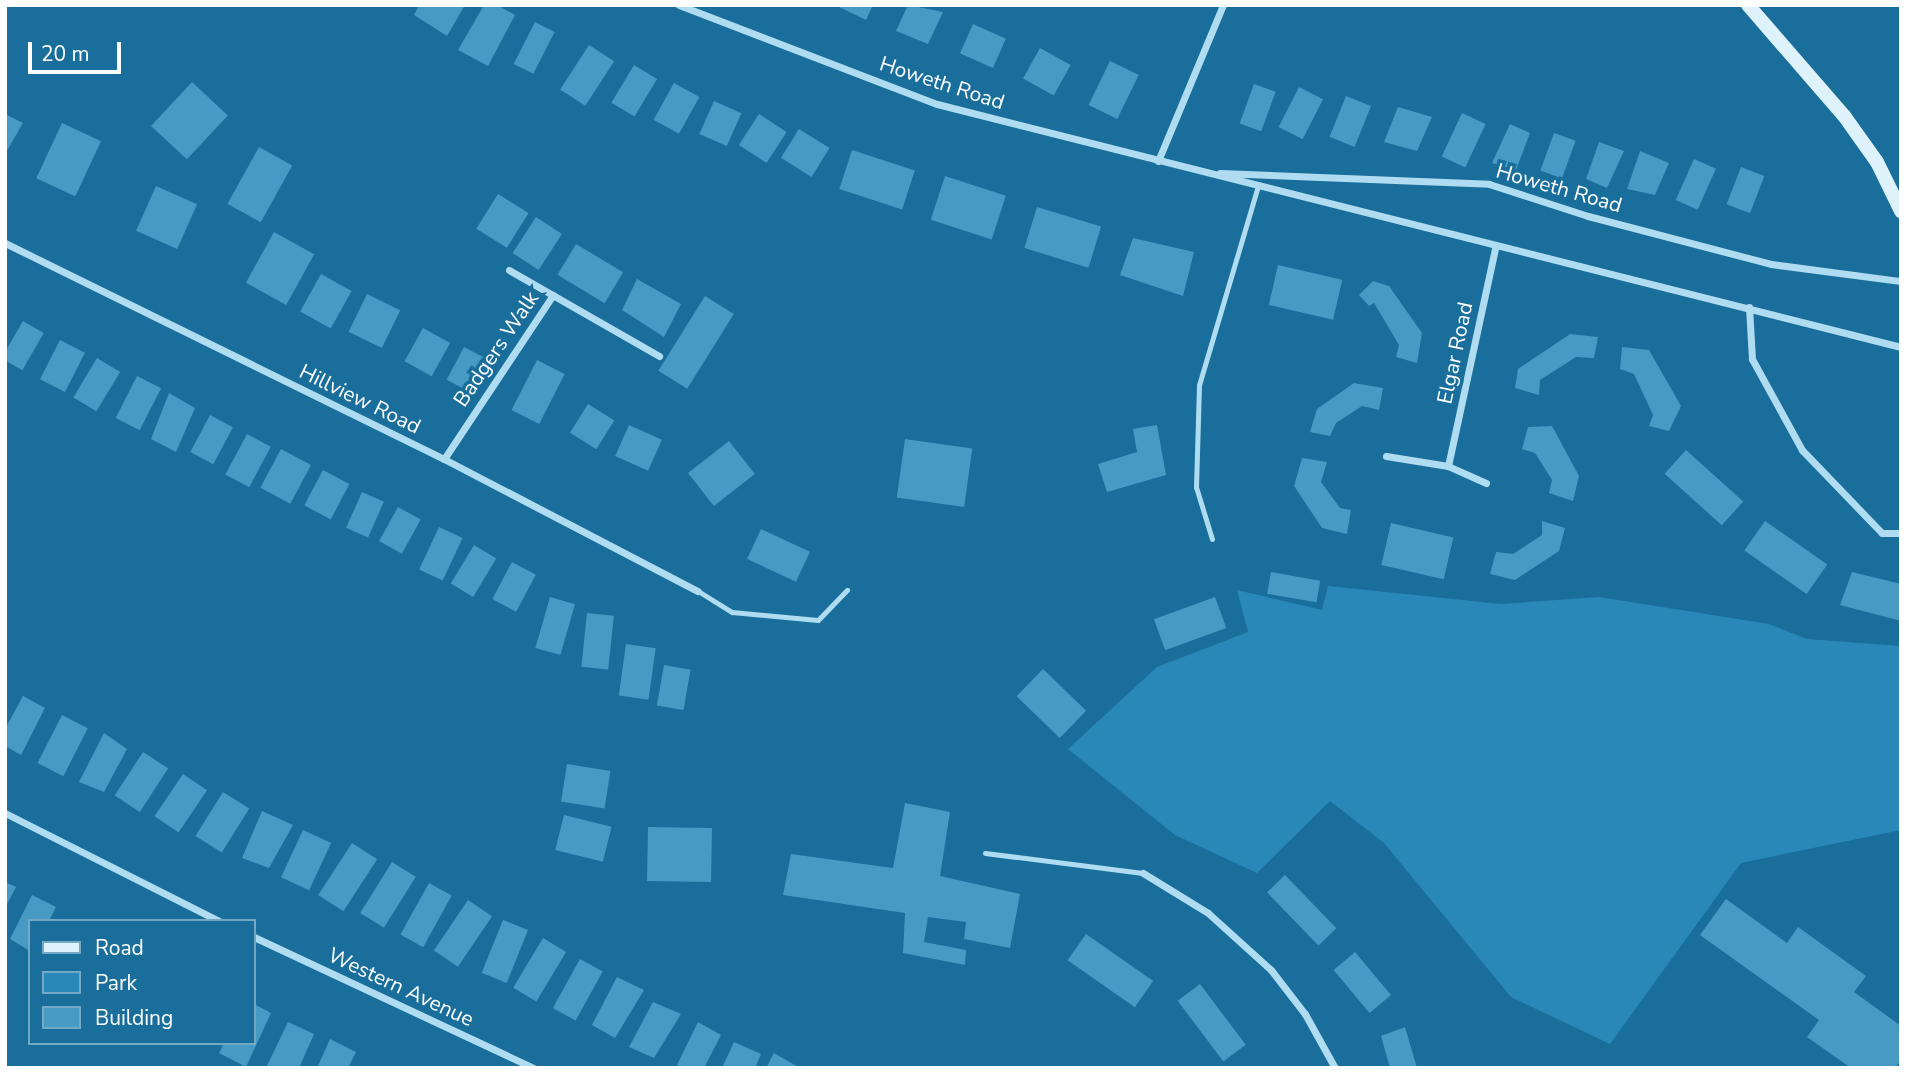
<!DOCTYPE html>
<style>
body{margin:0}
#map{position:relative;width:1906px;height:1073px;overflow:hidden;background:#196e9b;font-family:"Nunito Sans",sans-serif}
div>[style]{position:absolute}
.green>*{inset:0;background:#2988b7}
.building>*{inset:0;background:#469ac3;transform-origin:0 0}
.lane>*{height:5px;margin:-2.5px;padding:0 2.5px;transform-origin:2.5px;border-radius:2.5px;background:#b0dcf1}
.street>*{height:7px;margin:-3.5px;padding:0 3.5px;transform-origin:3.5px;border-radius:3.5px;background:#b0dcf1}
.secondary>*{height:14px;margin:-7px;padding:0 7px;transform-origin:7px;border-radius:7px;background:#def2fc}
span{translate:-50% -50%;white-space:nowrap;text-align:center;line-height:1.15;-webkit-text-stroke:7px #196e9b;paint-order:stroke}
.street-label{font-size:21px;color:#fff}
.frame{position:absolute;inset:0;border:7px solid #fff;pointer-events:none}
.legend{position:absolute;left:28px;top:919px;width:228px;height:126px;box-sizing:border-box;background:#196e9b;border:2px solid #75a8c3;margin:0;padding:9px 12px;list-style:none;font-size:21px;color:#fff}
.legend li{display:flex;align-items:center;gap:14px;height:35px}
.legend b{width:35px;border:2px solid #75a8c3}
.scale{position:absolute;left:28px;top:42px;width:93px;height:32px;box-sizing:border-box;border:4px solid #fff;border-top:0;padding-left:9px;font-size:21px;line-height:24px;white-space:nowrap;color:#fff;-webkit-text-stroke:5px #196e9b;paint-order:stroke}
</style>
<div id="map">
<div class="green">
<div style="clip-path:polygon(1328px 586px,1501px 604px,1599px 597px,1769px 624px,1807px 639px,1901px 646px,1901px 830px,1741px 863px,1610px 1044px,1511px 997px,1384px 843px,1330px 801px,1257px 873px,1175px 835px,1068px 749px,1157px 667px,1248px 632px,1237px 590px,1322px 610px)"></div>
</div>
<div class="building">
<div style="clip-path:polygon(419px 5px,465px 5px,447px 36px,414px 15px)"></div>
<div style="clip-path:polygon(484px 5px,497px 5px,515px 15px,488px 66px,458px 50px)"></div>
<div style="clip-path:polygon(835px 5px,873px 5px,866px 20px)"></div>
<div style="clip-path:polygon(908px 5px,943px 12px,928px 44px,896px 31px)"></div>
<div style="left:535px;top:22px;width:22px;height:47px;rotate:27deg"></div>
<div style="left:973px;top:24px;width:36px;height:32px;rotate:24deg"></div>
<div style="left:589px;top:45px;width:30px;height:53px;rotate:33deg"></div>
<div style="left:1040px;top:48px;width:35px;height:35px;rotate:29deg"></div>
<div style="left:1110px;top:61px;width:32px;height:49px;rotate:26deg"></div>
<div style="left:634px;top:65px;width:27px;height:44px;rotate:31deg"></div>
<div style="left:192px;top:82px;width:49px;height:60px;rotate:43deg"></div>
<div style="left:674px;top:83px;width:29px;height:42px;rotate:29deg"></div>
<div style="left:1254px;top:84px;width:23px;height:42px;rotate:20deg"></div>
<div style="left:1299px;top:87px;width:27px;height:45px;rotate:27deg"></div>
<div style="left:1346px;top:96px;width:27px;height:44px;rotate:22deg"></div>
<div style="left:714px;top:101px;width:30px;height:36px;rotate:24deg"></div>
<div style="clip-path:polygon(1398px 107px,1432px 117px,1417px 151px,1384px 142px)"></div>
<div style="left:1462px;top:113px;width:26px;height:48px;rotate:25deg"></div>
<div style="clip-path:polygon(5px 114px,23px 123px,5px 154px)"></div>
<div style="left:759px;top:114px;width:33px;height:37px;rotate:33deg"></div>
<div style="left:62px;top:123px;width:43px;height:61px;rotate:25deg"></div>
<div style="clip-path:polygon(1510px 124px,1530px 133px,1516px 170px,1492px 163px)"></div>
<div style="left:799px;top:129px;width:36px;height:34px;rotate:32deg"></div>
<div style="left:1554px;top:133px;width:23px;height:40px;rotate:20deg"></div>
<div style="clip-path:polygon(1599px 142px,1624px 151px,1607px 188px,1586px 179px)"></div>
<div style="left:259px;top:147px;width:38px;height:65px;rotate:29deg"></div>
<div style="left:852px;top:150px;width:66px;height:41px;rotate:18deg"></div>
<div style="clip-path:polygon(1640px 151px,1669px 163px,1655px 195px,1627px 189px)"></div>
<div style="left:1694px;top:159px;width:24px;height:45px;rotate:24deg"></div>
<div style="left:1741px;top:167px;width:25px;height:40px;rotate:21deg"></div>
<div style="left:945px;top:176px;width:64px;height:46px;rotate:18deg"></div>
<div style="left:156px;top:186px;width:45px;height:49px;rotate:24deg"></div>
<div style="left:498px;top:194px;width:36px;height:41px;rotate:32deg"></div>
<div style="left:1037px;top:207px;width:67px;height:43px;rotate:17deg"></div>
<div style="left:536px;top:217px;width:31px;height:43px;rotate:33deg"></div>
<div style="left:274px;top:232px;width:46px;height:58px;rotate:29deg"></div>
<div style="clip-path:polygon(1133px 238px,1194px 252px,1183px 296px,1120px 275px)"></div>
<div style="left:576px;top:244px;width:55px;height:36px;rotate:31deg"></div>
<div style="left:1278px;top:265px;width:66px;height:41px;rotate:13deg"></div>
<div style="left:321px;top:274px;width:35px;height:43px;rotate:29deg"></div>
<div style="clip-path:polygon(637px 279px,681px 304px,664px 337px,622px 310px)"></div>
<div style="clip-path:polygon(1373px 281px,1389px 286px,1422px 333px,1417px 363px,1396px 357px,1399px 345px,1374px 303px,1369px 306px,1359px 295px)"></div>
<div style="left:367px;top:294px;width:37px;height:42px;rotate:26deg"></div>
<div style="left:705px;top:296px;width:34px;height:88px;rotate:32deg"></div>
<div style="left:23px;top:321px;width:24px;height:43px;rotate:30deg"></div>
<div style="left:423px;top:328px;width:31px;height:38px;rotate:29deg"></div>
<div style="clip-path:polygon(1570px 334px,1598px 337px,1594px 358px,1576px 357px,1540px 380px,1539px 395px,1515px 388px,1518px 369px)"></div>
<div style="left:60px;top:340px;width:28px;height:44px;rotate:27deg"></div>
<div style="left:464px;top:347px;width:30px;height:37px;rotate:28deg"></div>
<div style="clip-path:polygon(1622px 347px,1649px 350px,1681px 406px,1669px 431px,1649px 426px,1653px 415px,1634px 374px,1620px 369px)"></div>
<div style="left:97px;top:358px;width:27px;height:46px;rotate:31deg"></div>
<div style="left:537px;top:360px;width:31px;height:56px;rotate:27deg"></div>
<div style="left:137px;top:376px;width:27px;height:47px;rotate:27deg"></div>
<div style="clip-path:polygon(1354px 383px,1383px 388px,1379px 410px,1362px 406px,1336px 423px,1330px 436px,1310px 432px,1317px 409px)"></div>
<div style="clip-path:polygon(169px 393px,195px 408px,176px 452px,151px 439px)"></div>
<div style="left:588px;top:404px;width:31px;height:34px;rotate:32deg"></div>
<div style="left:210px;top:415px;width:26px;height:42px;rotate:28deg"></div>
<div style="left:629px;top:425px;width:36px;height:34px;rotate:24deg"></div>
<div style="clip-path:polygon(1157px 425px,1166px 475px,1107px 492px,1098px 464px,1137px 452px,1133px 429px)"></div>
<div style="clip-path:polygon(1552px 426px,1579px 476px,1573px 501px,1549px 493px,1552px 480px,1535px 453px,1522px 449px,1528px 427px)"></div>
<div style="left:247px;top:434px;width:27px;height:46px;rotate:28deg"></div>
<div style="left:905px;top:439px;width:68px;height:59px;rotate:8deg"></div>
<div style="left:729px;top:441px;width:42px;height:52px;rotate:52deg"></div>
<div style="left:281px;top:449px;width:34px;height:44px;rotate:28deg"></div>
<div style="left:1686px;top:450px;width:77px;height:32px;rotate:42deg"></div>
<div style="clip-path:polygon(1302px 458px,1327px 462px,1321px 482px,1340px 508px,1351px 510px,1347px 534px,1322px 528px,1294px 486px)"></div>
<div style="left:323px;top:470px;width:30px;height:40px;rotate:28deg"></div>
<div style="left:362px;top:492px;width:24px;height:39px;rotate:24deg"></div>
<div style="left:398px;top:507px;width:26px;height:39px;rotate:29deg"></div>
<div style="clip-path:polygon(1542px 521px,1565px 528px,1559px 551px,1515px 580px,1490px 574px,1496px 552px,1513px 554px,1542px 535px)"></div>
<div style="left:1765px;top:521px;width:76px;height:36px;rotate:35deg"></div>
<div style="left:1391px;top:523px;width:64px;height:43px;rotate:13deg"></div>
<div style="left:439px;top:527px;width:26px;height:47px;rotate:25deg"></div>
<div style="left:761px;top:529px;width:54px;height:33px;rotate:25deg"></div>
<div style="left:474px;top:545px;width:26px;height:45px;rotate:31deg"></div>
<div style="left:512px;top:562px;width:27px;height:42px;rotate:28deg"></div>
<div style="left:1271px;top:572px;width:50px;height:22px;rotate:10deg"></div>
<div style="clip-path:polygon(1852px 572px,1901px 584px,1901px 621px,1840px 605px)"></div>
<div style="left:550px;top:597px;width:26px;height:53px;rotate:16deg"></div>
<div style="left:1215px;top:597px;width:33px;height:65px;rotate:70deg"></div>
<div style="left:587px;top:613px;width:27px;height:54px;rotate:6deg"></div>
<div style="left:626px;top:644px;width:30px;height:52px;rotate:8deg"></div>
<div style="left:664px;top:665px;width:27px;height:41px;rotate:10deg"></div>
<div style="left:1043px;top:669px;width:60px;height:38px;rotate:44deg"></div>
<div style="clip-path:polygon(23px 696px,45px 708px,21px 755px,5px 746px,5px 729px)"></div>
<div style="left:62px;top:715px;width:29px;height:54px;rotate:27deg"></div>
<div style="clip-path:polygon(104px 733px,127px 749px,104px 792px,79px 782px)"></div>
<div style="left:143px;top:752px;width:30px;height:52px;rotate:33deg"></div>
<div style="left:567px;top:764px;width:44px;height:38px;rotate:9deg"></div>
<div style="left:183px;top:774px;width:29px;height:51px;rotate:34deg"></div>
<div style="left:223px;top:792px;width:31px;height:52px;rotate:32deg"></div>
<div style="clip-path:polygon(905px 803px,950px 812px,940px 876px,1020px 894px,1010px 948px,964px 939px,966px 922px,928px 917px,924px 942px,966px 950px,965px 965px,903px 953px,905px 913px,783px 895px,791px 854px,893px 868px)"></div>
<div style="clip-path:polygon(262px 811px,293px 825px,269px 868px,242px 858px)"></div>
<div style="left:564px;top:815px;width:49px;height:36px;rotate:14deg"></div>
<div style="left:648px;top:827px;width:64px;height:54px;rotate:1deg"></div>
<div style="left:303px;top:830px;width:31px;height:52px;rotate:25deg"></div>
<div style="left:352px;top:843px;width:30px;height:62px;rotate:33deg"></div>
<div style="left:392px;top:862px;width:28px;height:60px;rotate:32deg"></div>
<div style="left:1285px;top:875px;width:74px;height:25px;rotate:46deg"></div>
<div style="clip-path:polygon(5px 882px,16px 887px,5px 908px)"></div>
<div style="left:429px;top:883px;width:26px;height:59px;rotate:29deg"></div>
<div style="clip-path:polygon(32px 895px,56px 907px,49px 921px,30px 921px,30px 951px,10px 939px)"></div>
<div style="clip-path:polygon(1726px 899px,1787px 943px,1798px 927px,1866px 976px,1854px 992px,1901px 1026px,1901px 1060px,1895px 1068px,1851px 1068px,1807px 1037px,1819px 1020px,1700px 935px)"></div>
<div style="left:468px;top:900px;width:29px;height:61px;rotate:34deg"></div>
<div style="left:503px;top:920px;width:27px;height:57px;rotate:22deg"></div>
<div style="left:1086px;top:934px;width:82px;height:32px;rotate:35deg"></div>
<div style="left:543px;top:938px;width:27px;height:58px;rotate:31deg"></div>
<div style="left:1355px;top:952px;width:56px;height:28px;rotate:50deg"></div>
<div style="left:580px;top:959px;width:26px;height:56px;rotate:29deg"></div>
<div style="clip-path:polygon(617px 977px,644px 990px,615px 1038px,592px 1025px)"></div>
<div style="left:1200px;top:984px;width:76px;height:28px;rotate:53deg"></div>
<div style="clip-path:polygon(653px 1002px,681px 1014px,654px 1058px,629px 1047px)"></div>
<div style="clip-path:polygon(254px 1004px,271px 1013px,246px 1067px,219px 1053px,224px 1043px,254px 1043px)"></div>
<div style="clip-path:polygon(288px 1022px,314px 1034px,299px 1068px,266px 1068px)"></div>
<div style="clip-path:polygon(698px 1022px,721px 1035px,704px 1068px,683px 1068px,677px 1065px)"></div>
<div style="clip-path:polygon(1405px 1027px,1417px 1068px,1390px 1068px,1381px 1036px)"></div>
<div style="clip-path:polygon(330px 1039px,356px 1052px,348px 1068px,317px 1068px)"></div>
<div style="clip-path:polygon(734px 1042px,761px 1054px,755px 1068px,722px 1068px)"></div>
<div style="clip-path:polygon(774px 1053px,800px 1068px,766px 1068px)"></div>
</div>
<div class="lane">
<div style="left:1212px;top:539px;width:54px;rotate:-107.1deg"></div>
<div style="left:1196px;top:487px;width:102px;rotate:-88.3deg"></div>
<div style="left:1199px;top:385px;width:208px;rotate:-73.5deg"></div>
<div style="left:698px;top:591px;width:40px;rotate:32deg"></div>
<div style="left:732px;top:612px;width:86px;rotate:5.3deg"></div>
<div style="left:818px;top:620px;width:42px;rotate:-46deg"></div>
<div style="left:985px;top:853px;width:159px;rotate:7.2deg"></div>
</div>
<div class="street">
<div style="left:679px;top:5px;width:276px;rotate:21deg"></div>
<div style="left:937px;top:104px;width:994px;rotate:14.15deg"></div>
<div style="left:1158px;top:161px;width:169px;rotate:-67.4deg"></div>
<div style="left:1220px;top:173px;width:269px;rotate:2.3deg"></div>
<div style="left:1489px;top:184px;width:104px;rotate:17.9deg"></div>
<div style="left:1588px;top:216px;width:189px;rotate:14.7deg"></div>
<div style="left:1771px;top:264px;width:131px;rotate:7.5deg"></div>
<div style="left:5px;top:243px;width:489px;rotate:26.2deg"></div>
<div style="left:444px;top:459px;width:286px;rotate:27.5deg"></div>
<div style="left:509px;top:270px;width:173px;rotate:29.8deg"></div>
<div style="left:1749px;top:307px;width:52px;rotate:86.7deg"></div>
<div style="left:1752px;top:359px;width:104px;rotate:61.2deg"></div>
<div style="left:1802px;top:450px;width:115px;rotate:46.1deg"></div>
<div style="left:1882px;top:533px;width:19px"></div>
<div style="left:1386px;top:456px;width:63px;rotate:9.2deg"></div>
<div style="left:444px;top:459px;width:197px;rotate:-56.4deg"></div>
<div style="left:1486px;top:483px;width:42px;rotate:-155.9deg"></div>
<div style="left:1448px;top:466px;width:223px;rotate:-77.8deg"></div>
<div style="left:5px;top:813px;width:240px;rotate:26.8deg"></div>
<div style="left:1143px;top:873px;width:76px;rotate:31.6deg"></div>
<div style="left:1208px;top:913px;width:85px;rotate:42.1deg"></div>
<div style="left:1271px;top:970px;width:56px;rotate:52.3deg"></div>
<div style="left:1305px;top:1014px;width:62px;rotate:60.9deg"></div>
<div style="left:254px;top:937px;width:309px;rotate:25.1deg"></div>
</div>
<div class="secondary">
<div style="left:1748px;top:5px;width:148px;rotate:49.1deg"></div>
<div style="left:1845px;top:117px;width:55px;rotate:54.6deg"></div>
<div style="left:1877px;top:162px;width:55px;rotate:63.9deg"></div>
</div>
<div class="street-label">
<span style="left:942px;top:83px;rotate:18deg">Howeth Road</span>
<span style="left:1559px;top:188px;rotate:16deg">Howeth Road</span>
<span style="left:496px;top:349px;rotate:-56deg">Badgers Walk</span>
<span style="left:1455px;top:353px;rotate:-78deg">Elgar Road</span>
<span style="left:360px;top:399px;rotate:26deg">Hillview Road</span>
<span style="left:401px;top:987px;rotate:25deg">Western Avenue</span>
</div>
<div class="frame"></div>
<ul class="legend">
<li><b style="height:9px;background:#def2fc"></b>Road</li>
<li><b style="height:19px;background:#2988b7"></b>Park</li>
<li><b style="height:19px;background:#469ac3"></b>Building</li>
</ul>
<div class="scale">20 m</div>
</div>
